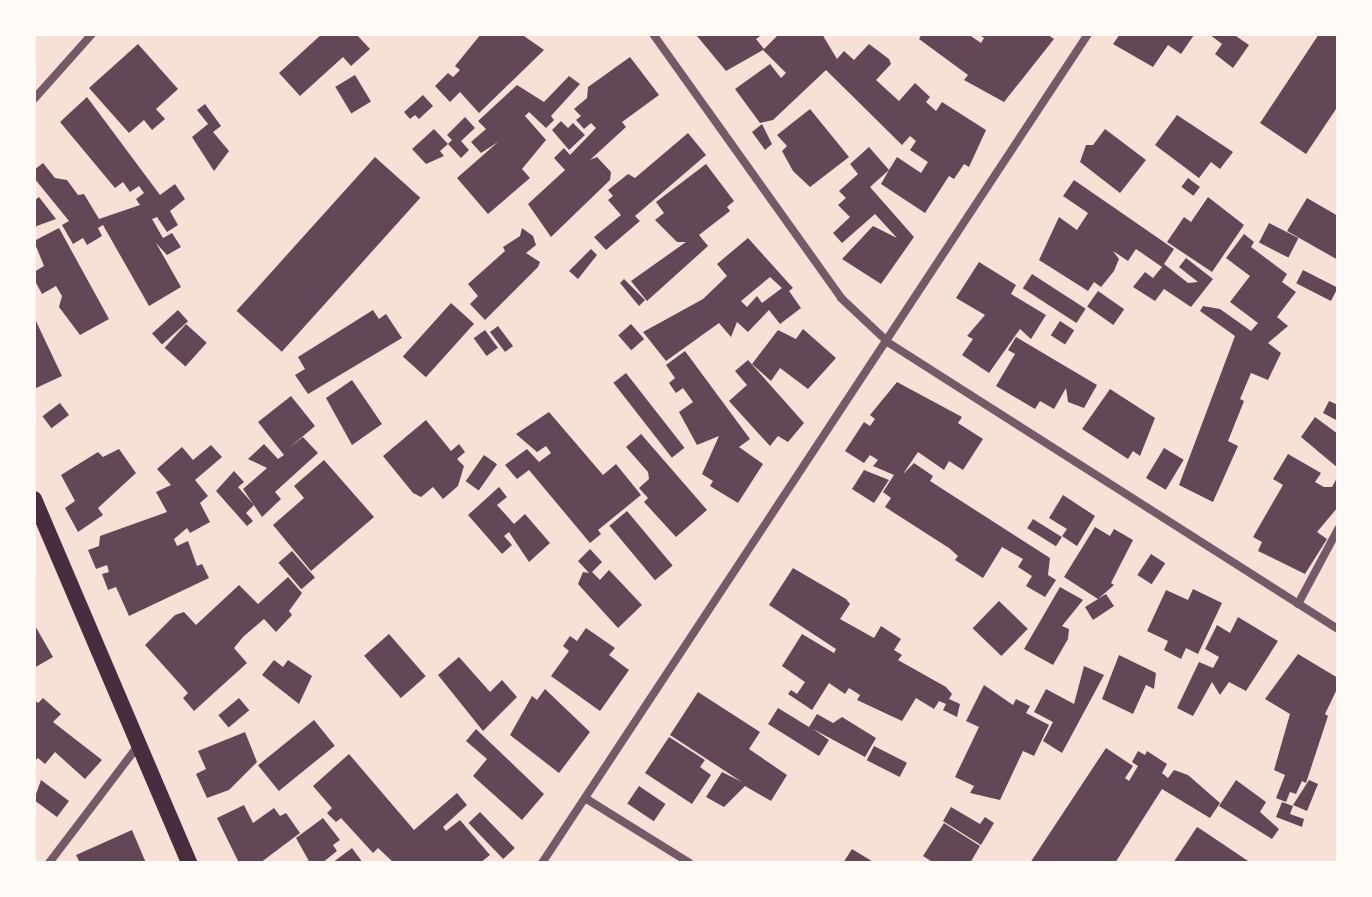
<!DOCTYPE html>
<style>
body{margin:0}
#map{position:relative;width:1372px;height:897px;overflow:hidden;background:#f7e1d7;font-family:"Nunito Sans",sans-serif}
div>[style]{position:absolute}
.building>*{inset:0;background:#644757;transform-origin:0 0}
.minor>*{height:8px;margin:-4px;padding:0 4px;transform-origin:4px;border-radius:4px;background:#755966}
.secondary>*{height:16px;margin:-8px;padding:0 8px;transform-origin:8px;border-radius:8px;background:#4a2c40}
span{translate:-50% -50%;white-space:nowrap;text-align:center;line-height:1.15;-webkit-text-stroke:8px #fffaf5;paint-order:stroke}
.frame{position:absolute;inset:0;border:36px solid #fffaf5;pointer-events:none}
</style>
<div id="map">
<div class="building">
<div style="clip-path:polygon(322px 34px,356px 34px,370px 49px,351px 66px,343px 57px,300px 96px,279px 73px)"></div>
<div style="clip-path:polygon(481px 34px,521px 34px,544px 50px,479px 113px,460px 92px,450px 102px,435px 86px,448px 73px,453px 77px,460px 70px,455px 66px)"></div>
<div style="clip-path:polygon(763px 34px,756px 39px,764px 49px,779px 34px,822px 34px,837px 59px,844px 51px,854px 60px,869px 44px,889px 59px,891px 64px,876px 80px,899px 101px,915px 83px,930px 97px,926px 102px,936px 111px,942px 102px,986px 130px,969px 167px,964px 164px,954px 179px,949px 176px,925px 213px,881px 184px,889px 170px,870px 187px,914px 237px,881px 284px,842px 259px,873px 226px,897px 238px,875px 214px,842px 243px,833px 233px,850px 217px,838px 205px,846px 198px,839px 191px,858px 174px,850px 164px,869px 147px,889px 170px,897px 157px,921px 173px,928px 162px,910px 150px,916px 141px,910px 136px,902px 145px,826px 70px,773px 120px,760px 123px,735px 89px,770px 64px,781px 78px,786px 73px,763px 50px,726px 71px,697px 36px)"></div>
<div style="clip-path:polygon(922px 34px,968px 34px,981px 43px,984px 38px,978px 34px,1047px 34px,1054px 39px,1004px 102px,964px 80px,968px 75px,919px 39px)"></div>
<div style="clip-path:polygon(1120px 34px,1192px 34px,1194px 35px,1181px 54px,1168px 45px,1153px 67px,1113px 44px)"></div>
<div style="clip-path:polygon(1209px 34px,1233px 34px,1249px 45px,1233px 68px,1215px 54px,1222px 44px)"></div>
<div style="clip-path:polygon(1319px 34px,1338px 34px,1338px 106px,1306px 154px,1260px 123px)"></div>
<div style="clip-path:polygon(138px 44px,178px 89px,156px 109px,165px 119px,152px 130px,144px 120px,129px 133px,89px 88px)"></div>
<div style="clip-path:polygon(630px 57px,659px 95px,622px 122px,626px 127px,590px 160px,597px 157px,611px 172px,610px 180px,551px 237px,528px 204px,565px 170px,554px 158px,564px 148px,570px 155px,596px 128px,591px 123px,584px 129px,576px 120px,581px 116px,574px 109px,587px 98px,588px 87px)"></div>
<div style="left:355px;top:75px;width:31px;height:23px;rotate:59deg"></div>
<div style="clip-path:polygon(569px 76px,580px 84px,551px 116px,554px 120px,546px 128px,529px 112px,525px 116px,546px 140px,522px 169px,530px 178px,488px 214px,457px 178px,498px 142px,481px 153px,471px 142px,486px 129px,478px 121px,517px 85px,544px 102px)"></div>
<div style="clip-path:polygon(423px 95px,433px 106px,419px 119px,415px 115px,410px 119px,404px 112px)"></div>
<div style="clip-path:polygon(87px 97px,160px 195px,175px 184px,185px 199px,170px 211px,178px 225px,167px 232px,157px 217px,152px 219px,163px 238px,172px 233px,181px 247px,167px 255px,156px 243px,181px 287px,149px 306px,103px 225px,98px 228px,102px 236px,87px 245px,83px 238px,73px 244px,62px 225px,69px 221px,34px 178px,34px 170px,43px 163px,55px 178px,67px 180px,78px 195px,84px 194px,99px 219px,140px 205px,136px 199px,144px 193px,139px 186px,130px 192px,123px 182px,115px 188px,60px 122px)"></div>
<div style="clip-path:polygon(205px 104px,221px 126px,213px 132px,229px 151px,214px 171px,192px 137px,208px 124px,197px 110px)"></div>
<div style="clip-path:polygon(810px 109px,849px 157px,810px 187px,793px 171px,782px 151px,787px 146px,777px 135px)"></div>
<div style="clip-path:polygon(1177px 115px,1233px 152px,1220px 169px,1211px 162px,1199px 178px,1155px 145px)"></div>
<div style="clip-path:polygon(465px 117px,475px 128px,461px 141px,469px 150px,461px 158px,448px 144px,452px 140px,447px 135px)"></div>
<div style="clip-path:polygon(561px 121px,568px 128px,573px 123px,585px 135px,569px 150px,552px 130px)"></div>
<div style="clip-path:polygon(762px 124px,772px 144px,765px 150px,752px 132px)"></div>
<div style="clip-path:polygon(434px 129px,448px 144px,440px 151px,444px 156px,426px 164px,412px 149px)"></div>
<div style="clip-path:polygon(1105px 129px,1146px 160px,1120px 193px,1080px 162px,1086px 145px,1093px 145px)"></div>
<div style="clip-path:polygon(688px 133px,706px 155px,635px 216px,640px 221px,606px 250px,594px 237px,621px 215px,608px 200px,613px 196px,608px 190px,628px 174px,635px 178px)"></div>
<div style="left:375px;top:157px;width:61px;height:207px;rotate:42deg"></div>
<div style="clip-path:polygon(706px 164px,734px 201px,727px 207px,730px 211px,699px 235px,708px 246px,647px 301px,631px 281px,686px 242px,677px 242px,655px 220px,664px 213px,656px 202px)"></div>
<div style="left:1188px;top:178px;width:15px;height:11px;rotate:37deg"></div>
<div style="clip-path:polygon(1074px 180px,1174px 249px,1164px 264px,1188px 283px,1198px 282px,1179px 267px,1186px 258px,1213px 279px,1191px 307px,1164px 289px,1155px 301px,1133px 287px,1145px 272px,1153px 278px,1162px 267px,1136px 249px,1128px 261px,1113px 251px,1119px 259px,1114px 271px,1101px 287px,1094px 282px,1088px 291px,1039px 260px,1059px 217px,1077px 230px,1088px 213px,1063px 196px)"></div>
<div style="clip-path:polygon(39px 197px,56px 219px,34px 227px,34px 201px)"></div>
<div style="clip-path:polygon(1208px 197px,1244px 225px,1212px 272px,1167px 242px,1184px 217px,1191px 222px)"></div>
<div style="clip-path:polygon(1307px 198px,1338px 216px,1338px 260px,1287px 231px)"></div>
<div style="left:1269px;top:223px;width:33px;height:22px;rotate:27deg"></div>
<div style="clip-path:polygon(59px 228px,109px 319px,80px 335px,59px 307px,62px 296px,56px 286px,42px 294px,34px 279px,34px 272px,44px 266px,34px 241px)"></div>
<div style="clip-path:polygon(522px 228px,533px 236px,536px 245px,526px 253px,540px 262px,538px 267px,485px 320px,470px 304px,478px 296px,468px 284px,505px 251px,503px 247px,520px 236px)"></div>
<div style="clip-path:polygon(1244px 234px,1254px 242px,1251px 247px,1287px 274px,1282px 282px,1296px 292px,1277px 317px,1288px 326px,1268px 343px,1281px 353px,1268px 380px,1251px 373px,1240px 399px,1244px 401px,1228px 441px,1238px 446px,1213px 502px,1179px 485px,1235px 336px,1200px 311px,1203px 306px,1220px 309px,1251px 331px,1258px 323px,1230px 302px,1250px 276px,1226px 258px)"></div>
<div style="clip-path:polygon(evenodd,748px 238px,793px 288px,789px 291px,801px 308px,780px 324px,769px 310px,748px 332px,737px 322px,731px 337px,719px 323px,666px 361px,643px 332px,703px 299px,727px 276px,717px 264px,748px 238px,770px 277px,782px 288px,762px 303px,757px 296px,747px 307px,741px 301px,770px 277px)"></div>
<div style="clip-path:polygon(591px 249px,597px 255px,578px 279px,569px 271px)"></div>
<div style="clip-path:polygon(979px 262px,1016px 285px,1011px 294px,1046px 315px,1031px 339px,1020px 329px,989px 373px,962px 355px,973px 339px,967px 336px,985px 315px,956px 298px)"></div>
<div style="left:1303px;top:270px;width:39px;height:15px;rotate:27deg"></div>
<div style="left:1032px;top:274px;width:64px;height:17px;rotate:33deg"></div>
<div style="clip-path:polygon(624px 279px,645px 300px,639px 306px,620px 283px)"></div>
<div style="left:1098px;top:291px;width:32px;height:19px;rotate:35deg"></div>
<div style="left:451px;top:303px;width:31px;height:72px;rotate:42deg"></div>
<div style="left:178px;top:310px;width:15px;height:35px;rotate:48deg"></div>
<div style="clip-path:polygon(373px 310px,379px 319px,386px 314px,402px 338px,308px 394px,295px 375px,305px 369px,298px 357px)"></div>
<div style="clip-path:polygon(34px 317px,62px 376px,34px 389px)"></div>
<div style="left:1060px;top:321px;width:17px;height:17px;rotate:33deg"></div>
<div style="left:186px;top:324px;width:28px;height:32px;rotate:42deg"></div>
<div style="left:631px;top:324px;width:20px;height:17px;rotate:49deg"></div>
<div style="left:498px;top:326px;width:25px;height:10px;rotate:53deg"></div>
<div style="clip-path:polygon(803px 329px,836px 358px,808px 389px,780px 368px,771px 381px,752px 364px,778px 330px,796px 339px)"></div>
<div style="left:485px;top:330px;width:22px;height:14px;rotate:54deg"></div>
<div style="clip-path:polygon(1016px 337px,1097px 385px,1084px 408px,1068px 402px,1066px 388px,1054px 409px,1040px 401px,1035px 409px,996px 386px,1015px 354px,1008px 350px)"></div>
<div style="clip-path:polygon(685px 351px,750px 439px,739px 447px,763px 464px,738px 503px,710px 486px,713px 481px,702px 474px,719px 436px,697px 445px,679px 412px,693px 402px,683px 388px,676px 393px,669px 383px,675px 378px,666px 365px)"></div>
<div style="clip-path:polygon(748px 360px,804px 423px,788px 442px,778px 436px,770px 446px,729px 401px,747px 385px,735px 371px)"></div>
<div style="left:626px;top:373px;width:95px;height:16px;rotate:52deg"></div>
<div style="clip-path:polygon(352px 380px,382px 424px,352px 445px,326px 398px)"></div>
<div style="clip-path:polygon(897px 382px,962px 417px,958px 423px,983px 439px,963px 470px,949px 461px,944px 470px,918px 452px,903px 474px,914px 463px,933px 476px,930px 481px,1050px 558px,1048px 575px,1056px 580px,1045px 597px,1026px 586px,1032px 576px,1018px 567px,1023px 559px,1002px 547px,983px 578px,955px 560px,958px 556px,949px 548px,885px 507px,891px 498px,883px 492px,894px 475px,873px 466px,878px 460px,870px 455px,864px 463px,845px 451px,864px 422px,870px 426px,875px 419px,870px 415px)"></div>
<div style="clip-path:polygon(1110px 389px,1155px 418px,1140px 456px,1133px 451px,1128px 459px,1082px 429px)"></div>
<div style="clip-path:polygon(291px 396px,315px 426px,289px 448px,303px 437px,318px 453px,275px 492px,281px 499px,262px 517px,243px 489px,267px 468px,248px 459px,264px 444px,278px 459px,284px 455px,258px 422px)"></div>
<div style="clip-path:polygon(1329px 401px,1338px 405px,1338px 421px,1323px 413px)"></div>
<div style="left:60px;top:403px;width:15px;height:22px;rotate:53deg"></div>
<div style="clip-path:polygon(549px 412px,603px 475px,616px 464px,641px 495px,598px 530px,601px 534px,590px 543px,529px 470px,517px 479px,505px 465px,527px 449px,539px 462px,551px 453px,546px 446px,537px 452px,516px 434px)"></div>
<div style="clip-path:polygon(1315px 417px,1338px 434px,1338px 468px,1301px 437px)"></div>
<div style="clip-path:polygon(426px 420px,451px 451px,459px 444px,465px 452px,457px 459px,464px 466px,458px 486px,443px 499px,433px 487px,421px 497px,413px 493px,383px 456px)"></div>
<div style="clip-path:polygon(641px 434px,707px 510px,676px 537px,644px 502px,648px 498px,639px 488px,649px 479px,648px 472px,626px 447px)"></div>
<div style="clip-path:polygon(211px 445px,222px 457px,195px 480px,208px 496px,200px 503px,210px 522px,190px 533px,187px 528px,174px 539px,177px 546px,188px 541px,197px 566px,202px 564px,209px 578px,129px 616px,116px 587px,108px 590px,102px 574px,109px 572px,107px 565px,96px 569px,88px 550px,99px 546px,100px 536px,167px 512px,156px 492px,171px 485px,157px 469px,182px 447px,193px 460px)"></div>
<div style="left:1164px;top:448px;width:23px;height:35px;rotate:31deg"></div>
<div style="clip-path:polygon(119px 449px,136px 473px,98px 508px,103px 515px,78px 532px,65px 508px,75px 501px,61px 475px,98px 452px,103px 457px)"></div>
<div style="clip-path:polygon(1288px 454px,1321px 473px,1315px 482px,1324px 487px,1332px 487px,1338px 476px,1338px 507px,1317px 532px,1327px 539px,1305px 574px,1258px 551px,1262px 542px,1253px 537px,1283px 485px,1273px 479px)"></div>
<div style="left:484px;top:455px;width:16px;height:32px;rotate:35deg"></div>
<div style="clip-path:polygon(324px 460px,374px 517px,311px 571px,273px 525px,304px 498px,294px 486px)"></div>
<div style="clip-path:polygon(864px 470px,889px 480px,874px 503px,852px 489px)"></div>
<div style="clip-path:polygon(234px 471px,244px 482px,238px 487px,254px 505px,246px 513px,253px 521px,247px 526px,216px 491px)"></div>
<div style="clip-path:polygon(499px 487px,507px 497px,497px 505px,514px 524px,525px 514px,550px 543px,529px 562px,509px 532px,504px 536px,512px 545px,502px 554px,468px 515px)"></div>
<div style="clip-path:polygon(1063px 495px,1095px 516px,1077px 546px,1062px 536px,1067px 529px,1049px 518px)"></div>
<div style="left:627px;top:511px;width:71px;height:23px;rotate:50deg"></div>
<div style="left:1033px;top:519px;width:34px;height:11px;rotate:32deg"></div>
<div style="clip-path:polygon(1095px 527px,1110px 536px,1114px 529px,1133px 540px,1111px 583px,1114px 585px,1098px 599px,1106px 594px,1114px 606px,1093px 620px,1085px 607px,1098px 599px,1064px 577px)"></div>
<div style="clip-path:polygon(590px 549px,602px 562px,592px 572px,600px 580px,609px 570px,642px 605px,618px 628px,578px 584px,583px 572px,589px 573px,578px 561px)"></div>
<div style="left:292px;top:551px;width:35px;height:18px;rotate:49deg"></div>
<div style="left:1151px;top:554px;width:17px;height:25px;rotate:33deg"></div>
<div style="clip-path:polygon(793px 568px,846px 599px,850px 604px,840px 619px,874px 638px,881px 626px,901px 639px,894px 650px,902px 655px,898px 660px,946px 687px,952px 694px,949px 699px,960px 704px,957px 717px,943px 710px,946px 704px,939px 701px,934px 709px,916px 698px,902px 721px,857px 700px,860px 695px,849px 688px,845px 694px,829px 683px,812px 710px,788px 694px,791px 690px,797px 694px,805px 682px,782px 666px,802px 634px,834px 653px,836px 649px,769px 605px)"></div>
<div style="clip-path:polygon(288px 577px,302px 593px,289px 611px,292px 615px,276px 632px,264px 619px,243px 637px,234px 648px,247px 663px,194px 711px,183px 698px,188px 693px,145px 645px,175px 615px,184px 612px,196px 625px,239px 585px,258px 604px)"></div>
<div style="clip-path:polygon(1060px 587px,1083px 600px,1062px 626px,1069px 629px,1068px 639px,1053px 665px,1024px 649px)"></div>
<div style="clip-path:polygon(1193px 589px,1222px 603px,1198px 654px,1186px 648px,1181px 659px,1164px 650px,1168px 641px,1147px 631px,1166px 590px,1188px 600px)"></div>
<div style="left:999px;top:601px;width:40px;height:38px;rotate:44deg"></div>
<div style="clip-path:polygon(1238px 617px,1278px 641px,1246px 691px,1229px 682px,1220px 695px,1212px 682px,1193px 716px,1177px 708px,1199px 662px,1213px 668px,1219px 657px,1205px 649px,1217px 625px,1230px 633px)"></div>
<div style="clip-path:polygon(34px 624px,53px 657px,34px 668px)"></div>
<div style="clip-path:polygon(586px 628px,615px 648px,609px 655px,629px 670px,600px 711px,551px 676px,569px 651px,563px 646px,570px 636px,577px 641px)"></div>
<div style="left:389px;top:634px;width:56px;height:33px;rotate:49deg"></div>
<div style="clip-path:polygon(1298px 654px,1338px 678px,1338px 687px,1325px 714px,1328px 716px,1306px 783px,1302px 781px,1296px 794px,1290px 792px,1286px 802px,1276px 798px,1285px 775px,1274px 770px,1290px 714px,1265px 699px)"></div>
<div style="clip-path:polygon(1119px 655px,1156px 673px,1154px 689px,1146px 685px,1133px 714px,1102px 699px)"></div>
<div style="clip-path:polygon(459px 657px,490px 692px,502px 680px,517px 697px,483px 731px,438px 675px)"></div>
<div style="clip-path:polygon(274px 660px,283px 667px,288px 660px,312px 676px,299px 704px,262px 675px)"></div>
<div style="clip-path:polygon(1084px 666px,1104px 675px,1062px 753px,1043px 741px,1053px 722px,1034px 712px,1046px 689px,1074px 704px)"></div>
<div style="clip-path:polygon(984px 685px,1013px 705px,1016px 699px,1030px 706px,1026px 713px,1049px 725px,1034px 756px,1023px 751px,1000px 800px,970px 793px,974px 786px,955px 777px,979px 727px,966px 721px)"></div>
<div style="clip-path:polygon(545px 689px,590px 732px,559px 773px,510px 735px,532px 696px,537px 700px)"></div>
<div style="clip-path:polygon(698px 692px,760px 732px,749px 749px,787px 775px,771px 801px,745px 786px,724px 807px,706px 797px,722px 772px,742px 782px,670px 735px)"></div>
<div style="clip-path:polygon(43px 698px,61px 714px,53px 722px,102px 760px,85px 779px,55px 752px,45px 764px,38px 758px,34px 762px,34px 700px,38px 703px)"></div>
<div style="left:239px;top:698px;width:16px;height:27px;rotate:50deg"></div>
<div style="clip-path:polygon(778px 708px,809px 727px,817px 714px,833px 723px,842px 717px,876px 738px,865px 757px,813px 729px,829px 740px,819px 756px,768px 724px)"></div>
<div style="left:314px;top:720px;width:33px;height:72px;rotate:51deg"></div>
<div style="clip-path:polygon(476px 729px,544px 794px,522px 820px,473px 776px,487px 759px,466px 741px)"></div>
<div style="clip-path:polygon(245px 732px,257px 762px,229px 790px,207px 798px,196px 774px,206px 769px,198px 751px)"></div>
<div style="clip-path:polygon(669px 737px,705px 760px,700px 767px,711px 775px,692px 804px,645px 773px)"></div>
<div style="left:874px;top:746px;width:37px;height:16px;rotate:27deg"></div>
<div style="clip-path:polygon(1106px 748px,1133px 766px,1125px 778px,1129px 781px,1138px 766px,1132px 762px,1138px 751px,1145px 755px,1147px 751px,1167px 764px,1162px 773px,1168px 778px,1174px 770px,1188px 775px,1220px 803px,1210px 818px,1162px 789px,1115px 863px,1030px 863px)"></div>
<div style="clip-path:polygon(349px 754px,414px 830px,457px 793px,467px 805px,443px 827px,446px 831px,460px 820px,490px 855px,480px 863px,394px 863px,378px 848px,373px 853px,341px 818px,336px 822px,327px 813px,332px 808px,313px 786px)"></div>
<div style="clip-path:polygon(41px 780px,69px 801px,57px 817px,34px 800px)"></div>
<div style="clip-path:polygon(1236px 780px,1266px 802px,1260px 812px,1279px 829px,1272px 839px,1219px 806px)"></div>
<div style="clip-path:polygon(1309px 780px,1318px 784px,1307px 811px,1293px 805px)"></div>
<div style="left:639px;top:786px;width:32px;height:21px;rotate:34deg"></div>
<div style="clip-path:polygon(1282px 802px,1293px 806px,1290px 814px,1304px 819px,1302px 827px,1276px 817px)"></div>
<div style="clip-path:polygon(244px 805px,253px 823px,274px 808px,280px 816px,286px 813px,300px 833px,260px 863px,239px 863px,217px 818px)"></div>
<div style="clip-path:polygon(951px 807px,980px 824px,985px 817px,994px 823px,981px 845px,943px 821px)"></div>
<div style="left:480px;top:812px;width:50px;height:16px;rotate:46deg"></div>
<div style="clip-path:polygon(323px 818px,340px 840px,333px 845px,337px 851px,322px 863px,310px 863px,296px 838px)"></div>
<div style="clip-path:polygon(944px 823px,980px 846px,970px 863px,934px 863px,923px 856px)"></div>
<div style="clip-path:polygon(1197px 827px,1202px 830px,1251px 863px,1173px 863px)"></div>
<div style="clip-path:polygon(132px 830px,146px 863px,80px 863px,76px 855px)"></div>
<div style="clip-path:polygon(352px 848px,363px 863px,332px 863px)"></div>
<div style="clip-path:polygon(852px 849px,875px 863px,843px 863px)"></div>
</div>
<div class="minor">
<div style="left:653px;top:34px;width:324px;rotate:54.5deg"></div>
<div style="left:841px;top:298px;width:66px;rotate:43.2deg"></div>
<div style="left:889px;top:343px;width:532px;rotate:32.5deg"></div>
<div style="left:34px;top:99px;width:87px;rotate:-48.3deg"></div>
<div style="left:1298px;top:604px;width:85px;rotate:-61.9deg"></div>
<div style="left:585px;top:798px;width:123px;rotate:31.8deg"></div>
<div style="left:49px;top:863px;width:146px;rotate:-52.8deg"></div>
<div style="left:542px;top:863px;width:993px;rotate:-56.63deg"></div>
</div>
<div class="secondary">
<div style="left:34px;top:499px;width:396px;rotate:66.9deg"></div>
</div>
<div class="frame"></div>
</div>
